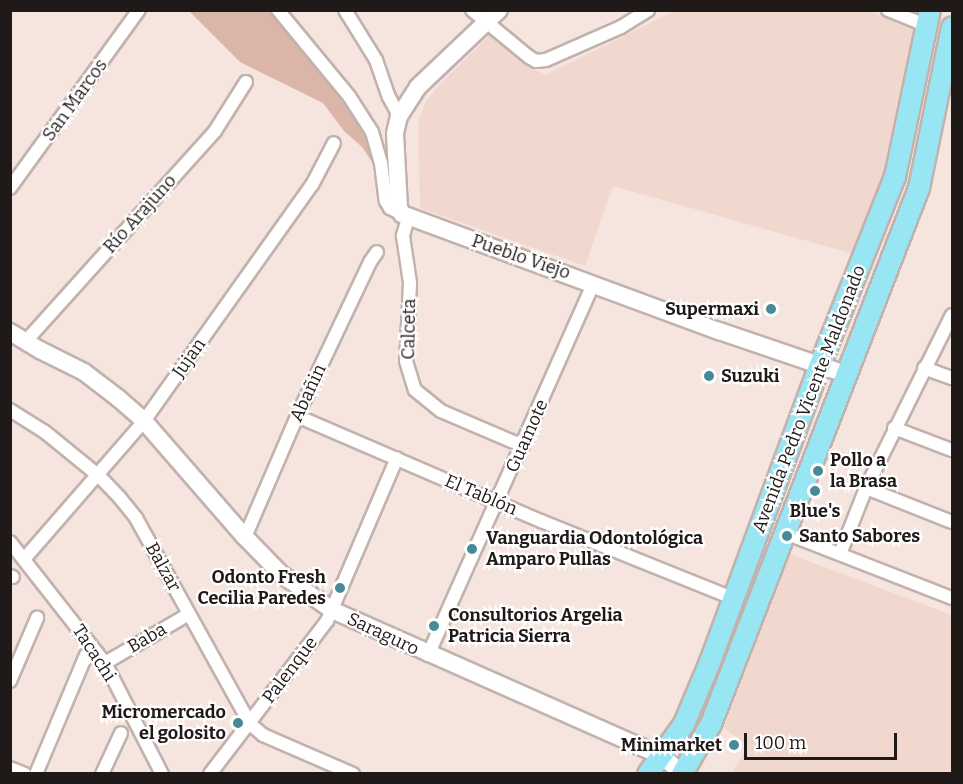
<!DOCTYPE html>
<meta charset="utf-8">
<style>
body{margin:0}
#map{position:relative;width:963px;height:784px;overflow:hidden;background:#f6e5df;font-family:Bitter,serif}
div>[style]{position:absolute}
.built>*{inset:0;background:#f0d8cf}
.green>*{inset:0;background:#dab5a8}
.roads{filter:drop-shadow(2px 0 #c2b2ad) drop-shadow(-2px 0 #c2b2ad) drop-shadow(0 2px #c2b2ad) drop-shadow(0 -2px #c2b2ad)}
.street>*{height:12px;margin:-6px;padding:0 6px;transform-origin:6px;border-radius:6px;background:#fff}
.secondary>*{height:16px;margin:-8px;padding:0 8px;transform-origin:8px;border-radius:8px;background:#fff}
.primary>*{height:20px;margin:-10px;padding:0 10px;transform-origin:10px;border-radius:10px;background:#98e6f3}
.dots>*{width:16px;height:16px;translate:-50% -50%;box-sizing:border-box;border:3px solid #fff;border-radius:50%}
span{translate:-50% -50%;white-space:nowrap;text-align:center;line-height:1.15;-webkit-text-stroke:4.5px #fff;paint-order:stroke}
.street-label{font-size:18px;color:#1f1917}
.poi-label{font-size:18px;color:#1f1917;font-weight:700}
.right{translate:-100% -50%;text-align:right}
.left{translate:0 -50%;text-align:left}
.frame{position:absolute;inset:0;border:12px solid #1f1917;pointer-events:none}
.scale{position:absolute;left:744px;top:733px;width:153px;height:27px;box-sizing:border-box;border:3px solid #1f1917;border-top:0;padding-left:8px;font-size:18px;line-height:21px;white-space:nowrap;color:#1f1917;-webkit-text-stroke:4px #fff;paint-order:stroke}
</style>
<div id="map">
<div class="built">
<div style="clip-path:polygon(674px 11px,868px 11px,927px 32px,891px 168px,857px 255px,613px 186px,585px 266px,420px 208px,418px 122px,426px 102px,438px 86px,492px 33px,530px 66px,545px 75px)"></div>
<div style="clip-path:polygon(787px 553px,952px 615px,952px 773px,732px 773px,748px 746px,724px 728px)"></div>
</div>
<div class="green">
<div style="clip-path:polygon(189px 11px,275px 11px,369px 131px,378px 171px,362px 147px,344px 131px,323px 103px,240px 62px)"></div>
</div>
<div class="roads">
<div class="street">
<div style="left:278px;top:10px;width:112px;rotate:50.5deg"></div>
<div style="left:349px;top:96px;width:43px;rotate:57.4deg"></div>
<div style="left:372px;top:132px;width:32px;rotate:74deg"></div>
<div style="left:381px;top:163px;width:38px;rotate:83deg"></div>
<div style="left:386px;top:201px;width:8px;rotate:60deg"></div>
<div style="left:390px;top:208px;width:13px;rotate:27deg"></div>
<div style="left:345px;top:10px;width:59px;rotate:58.2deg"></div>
<div style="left:376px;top:60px;width:39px;rotate:71deg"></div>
<div style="left:389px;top:97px;width:21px;rotate:62deg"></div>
<div style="left:472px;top:10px;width:74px;rotate:39.5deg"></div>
<div style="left:529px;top:57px;width:8px;rotate:30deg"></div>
<div style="left:536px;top:61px;width:10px;rotate:-6deg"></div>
<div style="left:546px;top:60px;width:82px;rotate:-23.7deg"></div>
<div style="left:621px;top:27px;width:32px;rotate:-32deg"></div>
<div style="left:888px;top:10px;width:43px;rotate:21.8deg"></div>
<div style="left:10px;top:188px;width:220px;rotate:-54.1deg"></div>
<div style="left:408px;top:218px;width:19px;rotate:106deg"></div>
<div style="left:403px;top:236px;width:48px;rotate:81.5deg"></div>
<div style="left:410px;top:283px;width:78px;rotate:92.9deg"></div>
<div style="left:406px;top:361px;width:30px;rotate:73deg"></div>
<div style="left:415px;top:390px;width:33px;rotate:39deg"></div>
<div style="left:441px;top:411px;width:89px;rotate:23.1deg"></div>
<div style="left:26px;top:341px;width:283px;rotate:-48deg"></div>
<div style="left:215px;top:131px;width:58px;rotate:-57.7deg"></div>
<div style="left:924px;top:368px;width:30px;rotate:20deg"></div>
<div style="left:10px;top:410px;width:41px;rotate:32.2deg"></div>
<div style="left:45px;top:432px;width:70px;rotate:39.2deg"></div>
<div style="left:99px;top:476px;width:30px;rotate:46deg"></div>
<div style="left:120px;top:498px;width:26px;rotate:51deg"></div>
<div style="left:136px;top:518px;width:235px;rotate:61deg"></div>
<div style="left:250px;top:724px;width:17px;rotate:40deg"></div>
<div style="left:263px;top:735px;width:98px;rotate:23.4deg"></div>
<div style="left:297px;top:416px;width:266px;rotate:23.3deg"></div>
<div style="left:541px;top:521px;width:207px;rotate:21.9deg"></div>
<div style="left:894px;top:428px;width:62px;rotate:20.8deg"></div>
<div style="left:866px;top:488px;width:92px;rotate:21.6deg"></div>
<div style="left:785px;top:533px;width:179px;rotate:21.3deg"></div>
<div style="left:245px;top:537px;width:132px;rotate:-66.7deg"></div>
<div style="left:297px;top:416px;width:170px;rotate:-64.6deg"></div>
<div style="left:370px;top:262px;width:12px;rotate:-55deg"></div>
<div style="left:10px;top:542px;width:154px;rotate:51.9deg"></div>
<div style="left:105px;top:663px;width:125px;rotate:62.8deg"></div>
<div style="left:840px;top:554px;width:71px;rotate:-68.5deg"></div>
<div style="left:866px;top:488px;width:193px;rotate:-63.6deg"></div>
<div style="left:25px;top:558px;width:181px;rotate:-49deg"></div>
<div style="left:144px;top:421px;width:290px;rotate:-54.6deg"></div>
<div style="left:312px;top:185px;width:47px;rotate:-62.4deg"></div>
<div style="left:10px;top:576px;width:3px;rotate:18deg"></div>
<div style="left:428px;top:655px;width:407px;rotate:-66deg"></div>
<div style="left:105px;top:663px;width:97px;rotate:-30.3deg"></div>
<div style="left:10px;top:681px;width:69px;rotate:-66.8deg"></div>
<div style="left:10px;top:768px;width:16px;rotate:22deg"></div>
<div style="left:36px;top:774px;width:129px;rotate:-67.2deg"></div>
<div style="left:102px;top:774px;width:45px;rotate:-65.1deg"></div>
<div style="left:210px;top:774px;width:193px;rotate:-52.6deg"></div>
<div style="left:327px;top:621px;width:177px;rotate:-66.8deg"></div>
</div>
<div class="secondary">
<div style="left:499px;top:10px;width:112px;rotate:136.5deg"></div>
<div style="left:418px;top:87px;width:35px;rotate:123deg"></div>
<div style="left:399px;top:116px;width:18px;rotate:103deg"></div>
<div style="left:395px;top:134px;width:74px;rotate:86.9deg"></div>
<div style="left:399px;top:208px;width:7px;rotate:63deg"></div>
<div style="left:402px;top:214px;width:338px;rotate:20.3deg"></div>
<div style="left:719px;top:331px;width:133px;rotate:18.8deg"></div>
<div style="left:10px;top:332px;width:35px;rotate:31deg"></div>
<div style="left:40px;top:350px;width:49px;rotate:26.6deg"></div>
<div style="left:84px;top:372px;width:43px;rotate:37.4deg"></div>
<div style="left:118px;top:398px;width:35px;rotate:41deg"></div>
<div style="left:144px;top:421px;width:154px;rotate:49deg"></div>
<div style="left:245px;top:537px;width:52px;rotate:45.8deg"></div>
<div style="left:281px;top:574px;width:62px;rotate:35.2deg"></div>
<div style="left:332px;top:610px;width:361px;rotate:23.9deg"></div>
<div style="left:662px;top:756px;width:28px;rotate:41deg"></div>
</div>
<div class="primary">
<div style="left:648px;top:774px;width:62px;rotate:-54.2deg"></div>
<div style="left:684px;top:724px;width:67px;rotate:-67.2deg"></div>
<div style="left:710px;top:662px;width:317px;rotate:-69.7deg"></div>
<div style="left:820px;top:365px;width:202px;rotate:-68.3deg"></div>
<div style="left:895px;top:177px;width:171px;rotate:-78.2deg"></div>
<div style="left:682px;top:774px;width:58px;rotate:-59.9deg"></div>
<div style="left:711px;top:724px;width:575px;rotate:-68.79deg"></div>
<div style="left:919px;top:188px;width:164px;rotate:-78.4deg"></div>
</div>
</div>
<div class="dots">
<div style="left:771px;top:309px;background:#458a96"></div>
<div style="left:709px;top:376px;background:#458a96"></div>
<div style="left:818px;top:471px;background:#458a96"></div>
<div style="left:815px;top:491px;background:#458a96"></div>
<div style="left:787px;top:536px;background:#458a96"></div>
<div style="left:472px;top:549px;background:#458a96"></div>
<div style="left:340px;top:588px;background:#458a96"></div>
<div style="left:434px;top:626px;background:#458a96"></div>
<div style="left:238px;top:723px;background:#458a96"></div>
<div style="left:734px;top:745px;background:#458a96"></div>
</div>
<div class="street-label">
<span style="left:75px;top:100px;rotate:-54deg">San Marcos</span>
<span style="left:140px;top:214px;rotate:-48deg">Río Arajuno</span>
<span style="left:521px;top:257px;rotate:19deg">Pueblo Viejo</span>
<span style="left:409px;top:329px;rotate:-89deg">Calceta</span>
<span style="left:189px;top:358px;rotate:-55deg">Jujan</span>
<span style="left:308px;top:393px;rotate:-65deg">Abañin</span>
<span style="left:809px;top:399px;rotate:-69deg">Avenida Pedro Vicente Maldonado</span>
<span style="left:527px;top:436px;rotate:-66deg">Guamote</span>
<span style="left:481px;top:495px;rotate:23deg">El Tablón</span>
<span style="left:163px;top:567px;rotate:61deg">Balzar</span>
<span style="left:383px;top:634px;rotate:25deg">Saraguro</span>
<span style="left:147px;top:638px;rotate:-30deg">Baba</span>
<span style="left:94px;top:653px;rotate:57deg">Tacachi</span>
<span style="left:290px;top:670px;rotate:-53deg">Palenque</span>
</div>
<div class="poi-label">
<span class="right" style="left:759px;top:309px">Supermaxi</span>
<span class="left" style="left:721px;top:376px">Suzuki</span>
<span class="left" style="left:830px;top:471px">Pollo a<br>la Brasa</span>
<span style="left:815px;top:511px">Blue's</span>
<span class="left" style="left:799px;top:536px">Santo Sabores</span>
<span class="left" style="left:486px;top:549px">Vanguardia Odontológica<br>Amparo Pullas</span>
<span class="right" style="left:326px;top:588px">Odonto Fresh<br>Cecilia Paredes</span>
<span class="left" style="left:448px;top:626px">Consultorios Argelia<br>Patricia Sierra</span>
<span class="right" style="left:226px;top:723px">Micromercado<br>el golosito</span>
<span class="right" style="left:722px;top:745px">Minimarket</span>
</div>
<div class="frame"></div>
<div class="scale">100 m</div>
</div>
